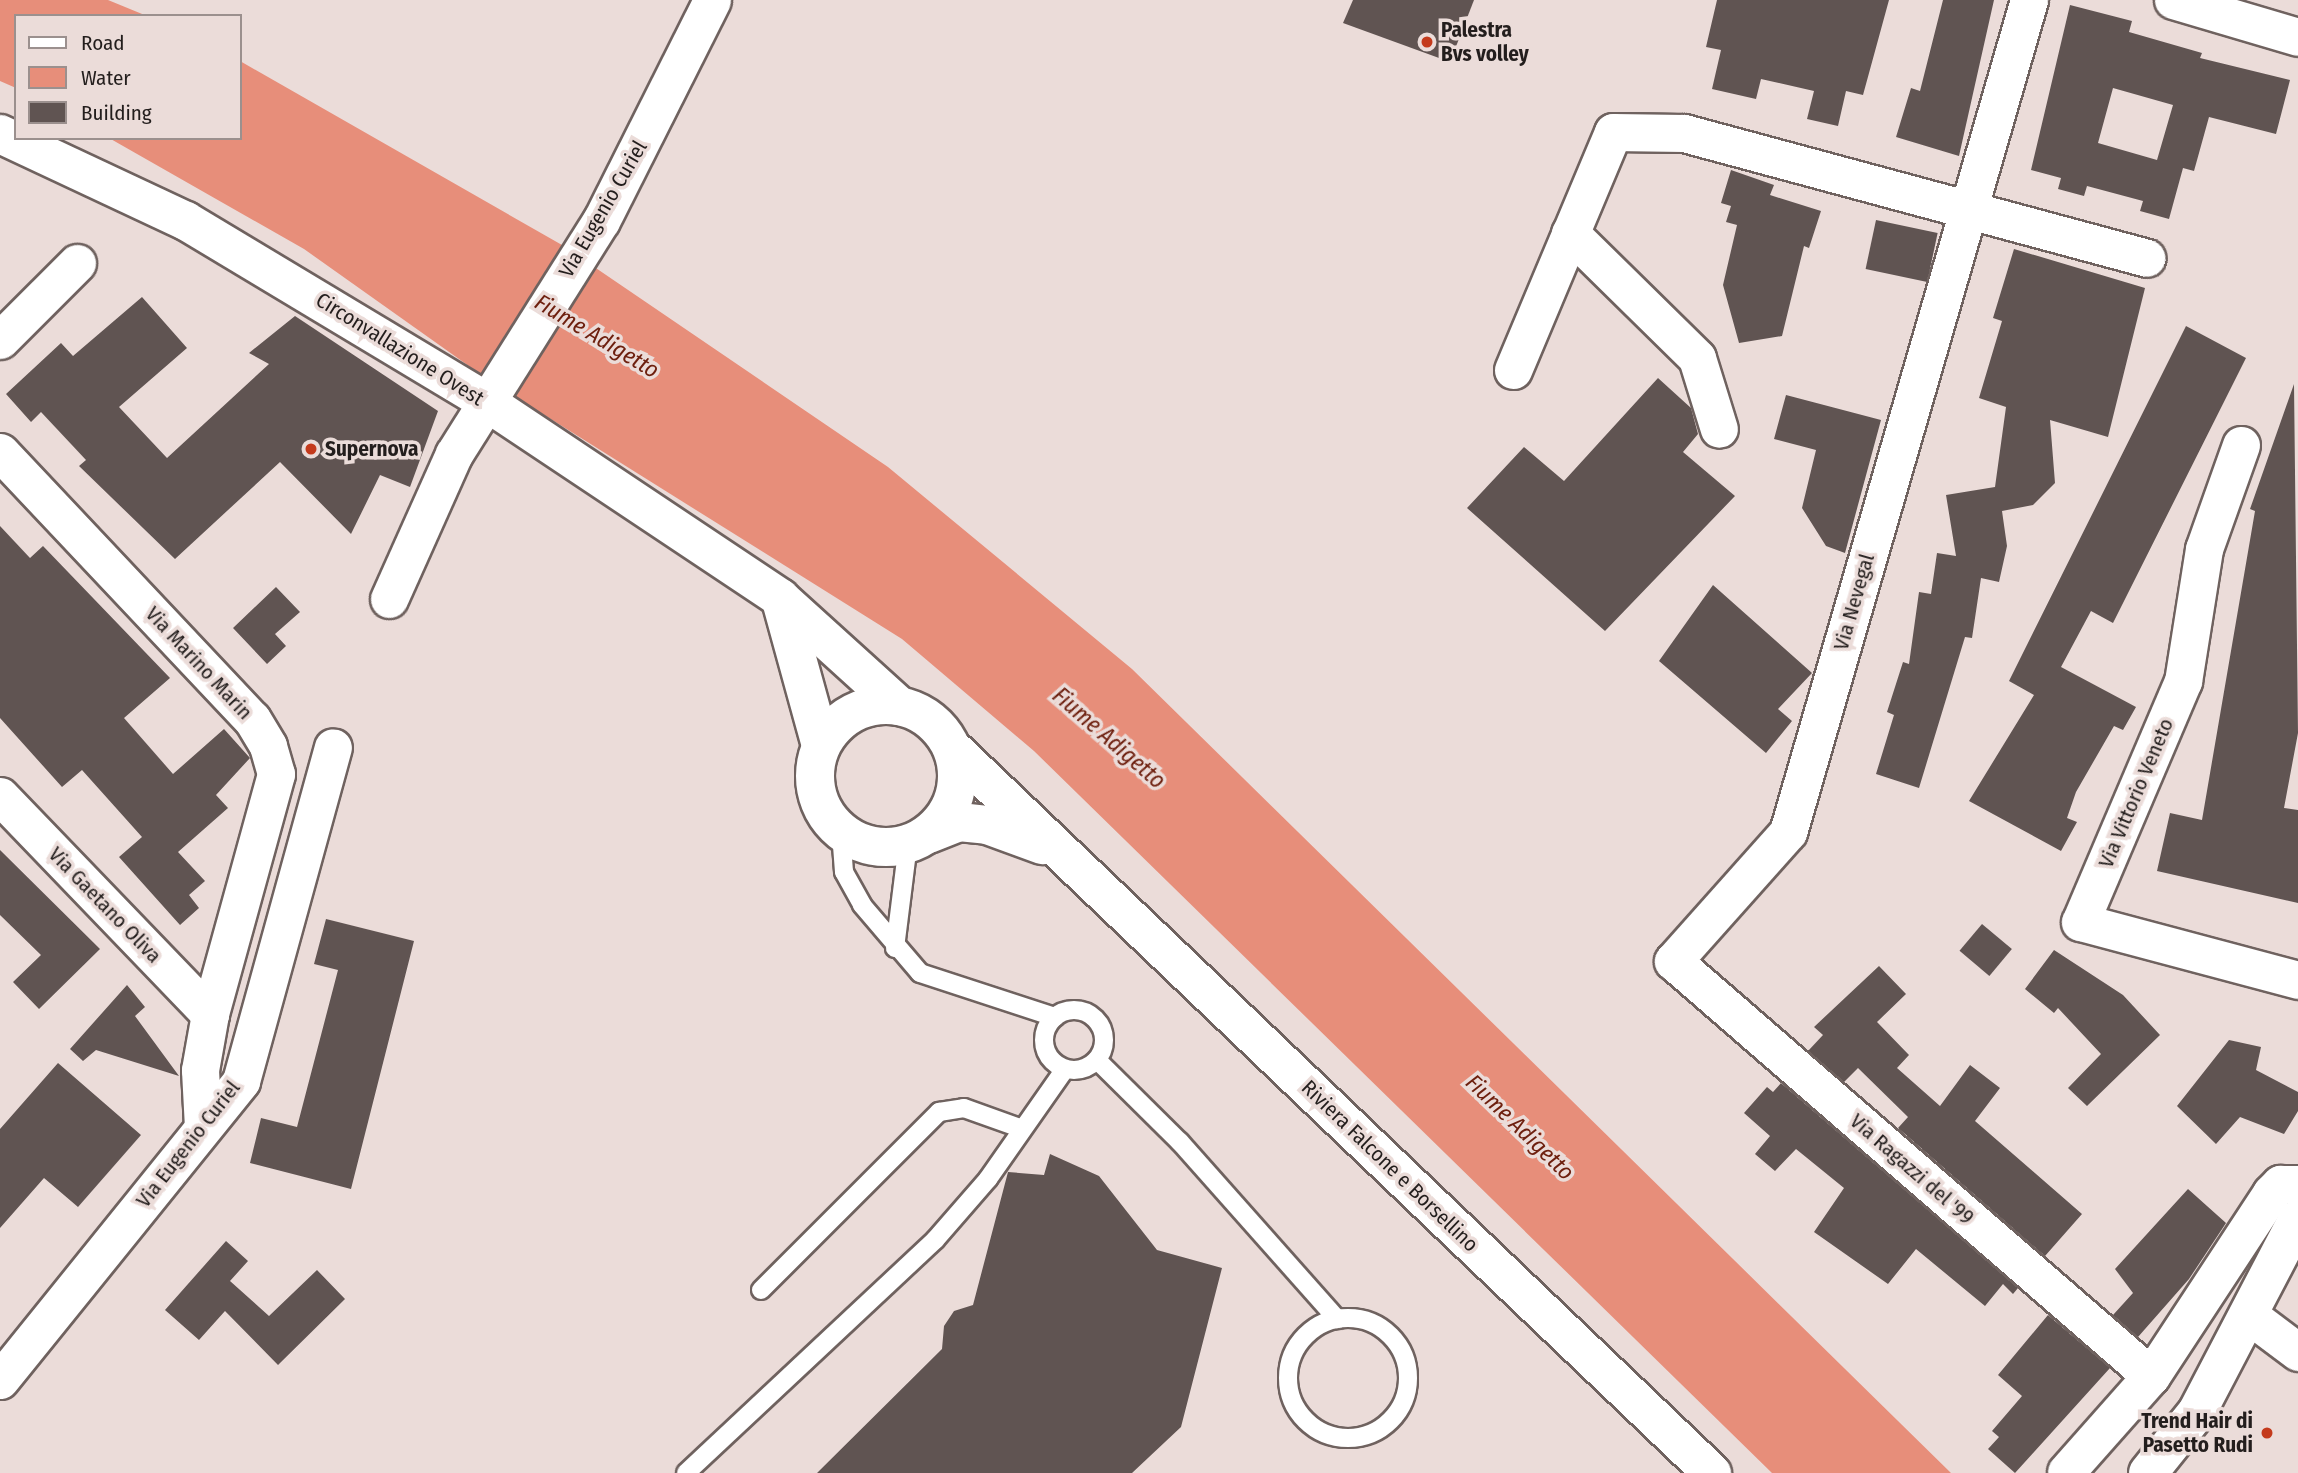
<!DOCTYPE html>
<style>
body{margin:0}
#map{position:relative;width:2298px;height:1473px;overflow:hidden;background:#ebdcd9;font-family:"Fira Sans Condensed",sans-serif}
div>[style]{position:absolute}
.water>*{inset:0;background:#e78e7a}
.building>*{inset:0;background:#605452;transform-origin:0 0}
.roads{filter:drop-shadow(2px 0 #6f625f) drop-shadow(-2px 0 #6f625f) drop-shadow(0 2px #6f625f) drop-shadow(0 -2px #6f625f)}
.lane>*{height:18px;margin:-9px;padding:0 9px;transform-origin:9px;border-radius:9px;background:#fff}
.lane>.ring{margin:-9px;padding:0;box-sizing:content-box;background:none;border:18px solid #fff;border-radius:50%}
.street>*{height:37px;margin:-18.5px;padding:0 18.5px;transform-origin:18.5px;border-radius:18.5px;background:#fff}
.secondary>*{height:38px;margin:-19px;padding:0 19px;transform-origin:19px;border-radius:19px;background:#fff}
.secondary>.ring{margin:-19px;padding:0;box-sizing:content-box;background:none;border:38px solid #fff;border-radius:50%}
.dots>*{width:19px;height:19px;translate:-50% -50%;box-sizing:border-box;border:4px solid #ebdcd9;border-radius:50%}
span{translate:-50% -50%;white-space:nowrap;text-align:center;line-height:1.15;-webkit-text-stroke:7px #ebdcd9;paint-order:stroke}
.poi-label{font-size:21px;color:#231e1d;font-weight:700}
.left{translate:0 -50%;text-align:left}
.right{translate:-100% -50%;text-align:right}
.street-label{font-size:21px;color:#231e1d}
.water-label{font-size:23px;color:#6e200f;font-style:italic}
.legend{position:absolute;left:14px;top:14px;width:228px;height:126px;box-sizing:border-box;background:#ebdcd9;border:2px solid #9b908e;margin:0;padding:9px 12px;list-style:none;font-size:21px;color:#231e1d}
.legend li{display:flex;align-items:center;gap:14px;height:35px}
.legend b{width:35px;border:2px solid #9b908e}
</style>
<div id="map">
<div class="water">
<div style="clip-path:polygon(0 0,108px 0,147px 16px,16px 16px,16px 88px,0 81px)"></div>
<div style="clip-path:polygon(240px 61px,562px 245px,888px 467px,1132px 669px,1951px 1473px,1772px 1473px,1034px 751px,902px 639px,490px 381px,304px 249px,109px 138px,240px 138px)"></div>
</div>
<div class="building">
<div style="clip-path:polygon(1353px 0,1474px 0,1450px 62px,1343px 23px)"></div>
<div style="clip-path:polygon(1717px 0,1889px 0,1863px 95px,1846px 91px,1838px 126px,1807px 119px,1814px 91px,1761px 79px,1756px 99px,1712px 89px,1721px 50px,1706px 47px)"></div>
<div style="clip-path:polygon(1943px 0,1994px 0,1959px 156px,1896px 137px,1911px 88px,1920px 91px)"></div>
<div style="clip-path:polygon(evenodd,2070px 5px,2132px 21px,2129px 32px,2202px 53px,2200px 58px,2290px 80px,2276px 134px,2209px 117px,2194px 171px,2183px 168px,2169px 219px,2140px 211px,2143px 201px,2087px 186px,2084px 196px,2058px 189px,2061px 178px,2031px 170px,2070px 5px,2113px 88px,2173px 105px,2157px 160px,2098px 143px,2113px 88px)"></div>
<div style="clip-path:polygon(1731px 170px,1774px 185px,1770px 195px,1821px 211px,1809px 248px,1804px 246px,1782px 336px,1739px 343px,1723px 285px,1737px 225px,1726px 222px,1731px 206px,1721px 203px)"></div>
<div style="left:1876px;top:220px;width:63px;height:50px;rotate:12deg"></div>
<div style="clip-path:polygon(2014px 249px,2145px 288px,2108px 437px,2050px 420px,2055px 483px,2033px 505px,2002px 511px,2007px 546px,1999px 582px,1981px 578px,1972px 638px,1965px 637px,1919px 788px,1876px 774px,1894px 715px,1887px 712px,1903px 662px,1909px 664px,1919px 592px,1931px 594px,1937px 553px,1956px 556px,1946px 495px,1995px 487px,2006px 407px,1979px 398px,2002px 321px,1993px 318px)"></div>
<div style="clip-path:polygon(142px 297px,187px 348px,119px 407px,167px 458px,269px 364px,249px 353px,295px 316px,438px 411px,410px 487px,380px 475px,351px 534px,280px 462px,175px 559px,79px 466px,86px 460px,41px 412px,31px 422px,6px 394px,61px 343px,73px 356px)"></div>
<div style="clip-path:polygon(2186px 326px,2246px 358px,2113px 623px,2091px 611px,2061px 667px,2136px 707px,2123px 730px,2114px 726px,2076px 792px,2067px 818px,2077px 822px,2061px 851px,1969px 801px,2034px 695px,2009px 681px)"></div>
<div style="clip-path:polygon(1658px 378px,1691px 408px,1698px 434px,1683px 452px,1735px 496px,1605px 631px,1467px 508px,1524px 447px,1564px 481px)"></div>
<div style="clip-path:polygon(2294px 384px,2298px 733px,2284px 808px,2298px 810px,2298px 903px,2157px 871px,2170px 813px,2202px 820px,2255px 511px,2250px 509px)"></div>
<div style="clip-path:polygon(1786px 395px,1881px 420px,1845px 553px,1826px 546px,1802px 508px,1816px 450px,1774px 439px)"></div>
<div style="clip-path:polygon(0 526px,30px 558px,43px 546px,170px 678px,124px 718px,173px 774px,224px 729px,250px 758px,216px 795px,228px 808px,178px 852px,205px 881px,189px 895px,199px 908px,180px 925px,119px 857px,142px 837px,82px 770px,62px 787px,0 718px)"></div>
<div style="clip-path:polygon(1713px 585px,1812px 673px,1778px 709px,1792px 721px,1766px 753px,1659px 661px)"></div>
<div style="clip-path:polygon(276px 587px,300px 612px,275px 634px,286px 646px,267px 664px,233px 628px)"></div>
<div style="clip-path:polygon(0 850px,100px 949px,39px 1009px,13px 982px,41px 955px,0 915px)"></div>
<div style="clip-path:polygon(326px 919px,414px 941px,351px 1189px,250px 1163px,261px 1118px,297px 1127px,338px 970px,314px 964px)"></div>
<div style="left:1982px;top:924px;width:39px;height:35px;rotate:40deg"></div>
<div style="clip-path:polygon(2054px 950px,2123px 995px,2160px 1035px,2087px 1106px,2068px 1088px,2101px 1054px,2058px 1008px,2054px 1013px,2025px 989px)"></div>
<div style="clip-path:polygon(1879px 966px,1906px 994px,1877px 1022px,1909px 1055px,1897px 1068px,1940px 1106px,1970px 1065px,2000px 1088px,1975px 1121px,2082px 1214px,2045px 1256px,1898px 1128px,1908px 1117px,1858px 1068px,1844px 1082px,1808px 1051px,1823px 1035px,1814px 1027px)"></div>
<div style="clip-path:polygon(127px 985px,145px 1007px,135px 1016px,179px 1076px,96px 1050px,83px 1061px,70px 1049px)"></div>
<div style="clip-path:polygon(2229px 1040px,2261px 1047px,2256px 1070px,2298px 1092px,2298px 1111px,2284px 1134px,2240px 1117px,2216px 1144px,2177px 1106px)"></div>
<div style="clip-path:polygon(58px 1063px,141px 1135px,78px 1207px,44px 1178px,0 1228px,0 1129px)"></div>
<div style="clip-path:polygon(1781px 1083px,2018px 1288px,2013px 1294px,2003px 1284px,1985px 1306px,1916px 1249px,1888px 1284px,1814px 1232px,1844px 1188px,1796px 1149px,1775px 1171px,1755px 1154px,1770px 1136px,1744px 1113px,1767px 1087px,1773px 1092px)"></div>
<div style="clip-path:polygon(1050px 1154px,1099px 1176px,1157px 1250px,1222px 1268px,1181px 1427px,1132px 1473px,817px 1473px,942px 1349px,944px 1326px,954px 1311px,973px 1305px,1008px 1172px,1044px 1175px)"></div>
<div style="clip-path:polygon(2188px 1189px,2226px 1223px,2189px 1279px,2138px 1337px,2113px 1315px,2133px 1293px,2115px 1269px)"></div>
<div style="clip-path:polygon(226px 1241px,248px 1261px,230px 1281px,269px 1316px,317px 1270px,345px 1299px,278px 1365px,225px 1311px,199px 1340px,165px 1310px)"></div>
<div style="clip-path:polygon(2048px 1315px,2110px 1368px,2015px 1473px,1988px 1449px,1999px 1437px,1992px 1431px,2022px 1396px,1998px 1375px)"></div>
</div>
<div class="roads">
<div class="lane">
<div style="left:841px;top:832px;width:40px;rotate:85.7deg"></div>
<div style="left:844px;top:872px;width:38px;rotate:61deg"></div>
<div style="left:862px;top:905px;width:89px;rotate:49.5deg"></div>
<div style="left:920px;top:973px;width:142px;rotate:18.1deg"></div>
<div style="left:895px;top:948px;width:105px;rotate:-82.9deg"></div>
<div class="ring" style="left:1044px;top:1010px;width:42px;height:42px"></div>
<div style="left:1097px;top:1060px;width:117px;rotate:44.7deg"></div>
<div style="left:1180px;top:1142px;width:237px;rotate:48.4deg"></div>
<div style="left:761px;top:1290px;width:252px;rotate:-45deg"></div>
<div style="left:939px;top:1112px;width:25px;rotate:-9deg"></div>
<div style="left:964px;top:1108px;width:59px;rotate:19.7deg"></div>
<div class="ring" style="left:1288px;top:1318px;width:102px;height:102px"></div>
<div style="left:686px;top:1473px;width:341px;rotate:-43.1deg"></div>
<div style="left:935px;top:1240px;width:81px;rotate:-49deg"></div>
<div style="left:988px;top:1179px;width:134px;rotate:-55deg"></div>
</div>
<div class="street">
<div style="left:2029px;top:0;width:866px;rotate:106.15deg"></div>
<div style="left:1788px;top:832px;width:173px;rotate:131.7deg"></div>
<div style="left:1673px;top:961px;width:633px;rotate:40.96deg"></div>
<div style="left:2173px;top:0;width:130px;rotate:16.5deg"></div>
<div style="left:1570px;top:233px;width:178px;rotate:44.5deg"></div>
<div style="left:1697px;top:358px;width:74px;rotate:72.8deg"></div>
<div style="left:0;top:340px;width:109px;rotate:-45deg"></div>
<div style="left:1513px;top:370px;width:258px;rotate:-67.2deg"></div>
<div style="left:1613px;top:132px;width:71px;rotate:0.8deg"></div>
<div style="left:1684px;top:133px;width:479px;rotate:15.1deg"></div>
<div style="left:2241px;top:445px;width:110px;rotate:109.6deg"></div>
<div style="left:2204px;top:549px;width:134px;rotate:99deg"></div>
<div style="left:2183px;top:681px;width:262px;rotate:113.1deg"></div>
<div style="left:2080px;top:922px;width:226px;rotate:14.9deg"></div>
<div style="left:0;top:452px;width:367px;rotate:46.7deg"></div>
<div style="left:252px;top:719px;width:31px;rotate:59deg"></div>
<div style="left:268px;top:746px;width:29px;rotate:74deg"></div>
<div style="left:276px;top:774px;width:249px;rotate:105.4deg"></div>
<div style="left:210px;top:1014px;width:57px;rotate:100.1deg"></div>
<div style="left:200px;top:1070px;width:57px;rotate:87deg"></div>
<div style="left:389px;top:599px;width:159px;rotate:-65.9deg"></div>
<div style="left:454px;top:454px;width:275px;rotate:-57.8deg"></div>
<div style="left:601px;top:221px;width:247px;rotate:-63.3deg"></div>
<div style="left:0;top:796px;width:303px;rotate:46.1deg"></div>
<div style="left:2250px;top:1316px;width:60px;rotate:36.9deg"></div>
<div style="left:0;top:1380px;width:384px;rotate:-51.1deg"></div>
<div style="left:241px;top:1081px;width:346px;rotate:-74.6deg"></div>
<div style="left:2066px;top:1472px;width:128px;rotate:-48.5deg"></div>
<div style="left:2151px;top:1376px;width:219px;rotate:-56.7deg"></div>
<div style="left:2271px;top:1193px;width:13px;rotate:-45deg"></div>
<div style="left:2280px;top:1184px;width:18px"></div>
</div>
<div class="secondary">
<div style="left:0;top:134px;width:205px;rotate:25.1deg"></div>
<div style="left:186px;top:221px;width:349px;rotate:31deg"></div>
<div style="left:485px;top:401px;width:355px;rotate:33.7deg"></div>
<div style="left:780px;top:598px;width:161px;rotate:42.2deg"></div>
<div style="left:782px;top:604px;width:147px;rotate:74.6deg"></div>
<div class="ring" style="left:815px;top:705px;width:104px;height:104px"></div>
<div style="left:953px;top:749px;width:1049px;rotate:43.65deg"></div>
<div style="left:929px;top:834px;width:32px;rotate:-22deg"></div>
<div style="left:959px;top:822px;width:28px;rotate:6deg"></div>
<div style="left:987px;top:825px;width:59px;rotate:20deg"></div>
<div style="left:2148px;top:1473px;width:78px;rotate:-51.2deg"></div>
<div style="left:2197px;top:1412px;width:218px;rotate:-62.4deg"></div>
</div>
</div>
<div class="dots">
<div style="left:1427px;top:42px;background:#c43a1c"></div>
<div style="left:311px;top:449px;background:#c43a1c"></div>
<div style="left:2267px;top:1433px;background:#c43a1c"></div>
</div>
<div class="poi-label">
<span class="left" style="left:1441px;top:42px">Palestra<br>Bvs volley</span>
<span class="left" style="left:325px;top:449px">Supernova</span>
<span class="right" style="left:2253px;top:1433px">Trend Hair di<br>Pasetto Rudi</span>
</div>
<div class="street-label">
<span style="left:603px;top:209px;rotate:-60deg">Via Eugenio Curiel</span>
<span style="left:400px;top:349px;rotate:32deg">Circonvallazione Ovest</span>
<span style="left:1854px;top:602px;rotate:-74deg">Via Nevegal</span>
<span style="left:199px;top:663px;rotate:47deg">Via Marino Marin</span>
<span style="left:2136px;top:793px;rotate:-67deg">Via Vittorio Veneto</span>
<span style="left:105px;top:905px;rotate:46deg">Via Gaetano Oliva</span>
<span style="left:188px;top:1144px;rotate:-52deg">Via Eugenio Curiel</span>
<span style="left:1390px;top:1166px;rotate:44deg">Riviera Falcone e Borsellino</span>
<span style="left:1912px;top:1169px;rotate:41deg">Via Ragazzi del '99</span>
</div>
<div class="water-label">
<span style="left:597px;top:336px;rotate:31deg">Fiume Adigetto</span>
<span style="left:1109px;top:738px;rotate:41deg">Fiume Adigetto</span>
<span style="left:1520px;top:1127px;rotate:44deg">Fiume Adigetto</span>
</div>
<ul class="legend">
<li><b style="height:9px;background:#fff"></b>Road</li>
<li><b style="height:19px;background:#e78e7a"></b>Water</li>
<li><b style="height:19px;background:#605452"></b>Building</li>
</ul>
</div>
